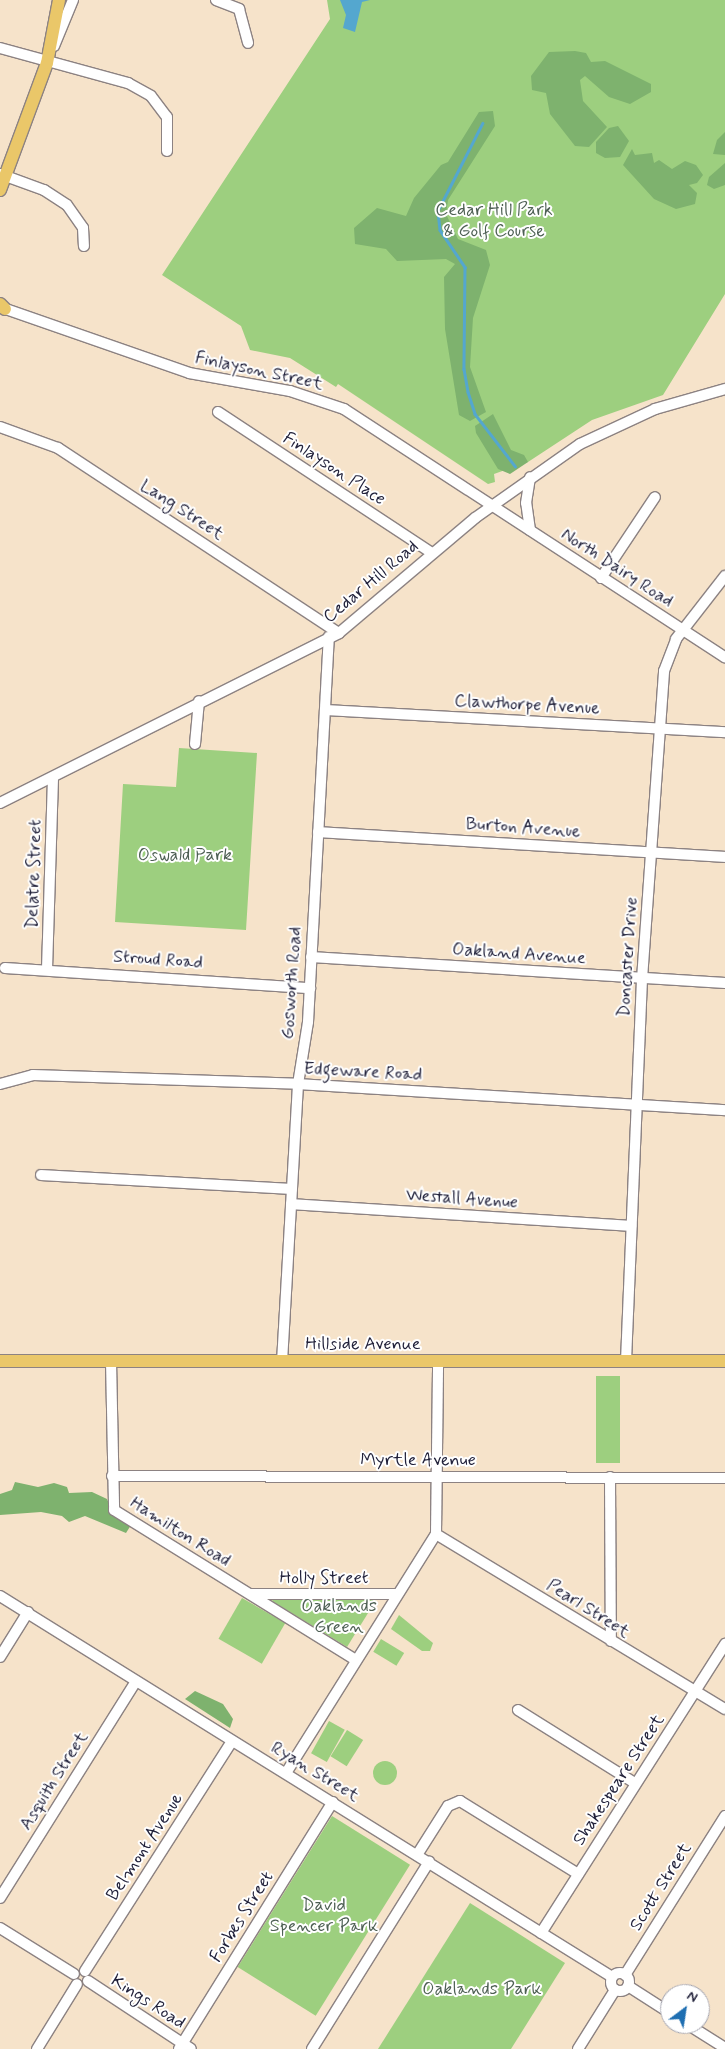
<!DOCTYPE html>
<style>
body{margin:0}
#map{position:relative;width:725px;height:2049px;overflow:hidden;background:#f6e3ca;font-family:Mynerve,sans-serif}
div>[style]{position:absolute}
.green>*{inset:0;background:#9dcf7f;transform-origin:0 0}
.round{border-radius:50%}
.forest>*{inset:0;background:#7eb26e}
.water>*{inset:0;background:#54a7cf}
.stream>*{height:2.5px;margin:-1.25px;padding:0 1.25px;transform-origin:1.25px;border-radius:1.25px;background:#54a7cf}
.roads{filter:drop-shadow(1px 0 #8c8282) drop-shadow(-1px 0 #8c8282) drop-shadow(0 1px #8c8282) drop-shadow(0 -1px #8c8282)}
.minor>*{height:10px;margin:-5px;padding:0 5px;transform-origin:5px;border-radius:5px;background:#fff}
.minor>.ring{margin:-5px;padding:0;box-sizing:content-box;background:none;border:10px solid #fff;border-radius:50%}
.major>*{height:12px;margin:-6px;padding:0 6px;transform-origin:6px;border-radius:6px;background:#eac769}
span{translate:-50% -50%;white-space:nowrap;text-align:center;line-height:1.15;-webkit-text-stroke:4px #fff;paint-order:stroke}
.park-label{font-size:18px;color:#4d5f53}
.street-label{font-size:18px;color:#22223b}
.north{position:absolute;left:660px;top:1984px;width:50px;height:50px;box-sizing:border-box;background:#fff;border:1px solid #a7a7b1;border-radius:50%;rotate:31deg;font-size:14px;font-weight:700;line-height:20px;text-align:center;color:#22223b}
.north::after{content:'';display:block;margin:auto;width:18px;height:22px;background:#1f6fb2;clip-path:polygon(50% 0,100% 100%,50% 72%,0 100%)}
</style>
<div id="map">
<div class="green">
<div style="clip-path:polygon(327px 0,725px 0,725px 294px,663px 395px,592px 420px,528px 462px,494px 474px,495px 482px,488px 484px,338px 384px,336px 387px,290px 358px,250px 350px,241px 326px,162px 275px,330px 19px)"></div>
<div style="clip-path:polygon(179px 748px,257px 753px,246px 930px,115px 922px,123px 784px,176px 787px)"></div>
<div style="left:596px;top:1376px;width:24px;height:87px"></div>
<div style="clip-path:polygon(275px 1597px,378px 1597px,347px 1647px,272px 1601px)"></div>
<div style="left:242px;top:1598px;width:50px;height:47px;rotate:30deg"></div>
<div style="clip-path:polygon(399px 1615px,433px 1643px,430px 1651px,422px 1651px,391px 1629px)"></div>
<div style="left:381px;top:1639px;width:27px;height:15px;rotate:31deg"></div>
<div style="left:329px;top:1721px;width:18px;height:37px;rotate:29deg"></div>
<div style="left:347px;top:1730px;width:19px;height:31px;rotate:32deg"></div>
<div class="round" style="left:373px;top:1761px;width:24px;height:24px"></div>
<div style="left:332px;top:1816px;width:92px;height:178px;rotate:32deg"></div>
<div style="clip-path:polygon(470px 1903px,565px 1963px,511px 2049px,378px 2049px)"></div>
</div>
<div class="forest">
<div style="clip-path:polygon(575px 51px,586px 53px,591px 62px,605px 61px,651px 84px,651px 92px,630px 104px,609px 97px,585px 76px,580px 80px,583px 101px,607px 127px,589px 147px,575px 146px,550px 114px,546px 93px,532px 90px,531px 76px,549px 52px)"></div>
<div style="clip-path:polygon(493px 111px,495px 126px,448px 200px,446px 214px,458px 239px,486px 250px,490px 265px,473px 318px,470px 367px,486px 412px,470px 421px,459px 415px,445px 329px,444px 277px,455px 264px,446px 259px,397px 261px,386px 249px,355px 244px,354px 228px,377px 208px,406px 216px,414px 198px,441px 165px,448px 162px,479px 112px)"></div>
<div style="clip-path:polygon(618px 126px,629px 141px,620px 157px,605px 158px,596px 153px,596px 142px,609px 128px)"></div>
<div style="clip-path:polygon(725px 132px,725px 155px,713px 154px,717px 140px)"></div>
<div style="clip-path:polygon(632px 149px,635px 155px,652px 153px,654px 163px,659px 160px,672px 169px,685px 161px,696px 165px,703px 175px,697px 183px,689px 185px,697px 193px,695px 204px,676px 209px,654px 199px,623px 165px)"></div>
<div style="clip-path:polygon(725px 163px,725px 185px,714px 189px,707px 185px,709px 177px)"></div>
<div style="clip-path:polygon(493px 414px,511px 450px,524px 455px,528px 462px,510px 474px,498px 469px,476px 433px,475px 426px)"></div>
<div style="clip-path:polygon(15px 1482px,38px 1487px,54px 1483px,67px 1487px,69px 1493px,92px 1492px,107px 1499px,112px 1510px,131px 1525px,126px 1533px,85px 1516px,69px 1522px,62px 1516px,41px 1512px,0 1515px,0 1494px,12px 1490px)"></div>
<div style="clip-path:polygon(195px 1691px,223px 1704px,233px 1719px,230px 1728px,185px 1699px)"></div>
</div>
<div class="water">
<div style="clip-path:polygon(340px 0,370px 0,362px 2px,355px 32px,343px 28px,346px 15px)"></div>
</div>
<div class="stream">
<div style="left:483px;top:123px;width:99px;rotate:117.1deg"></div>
<div style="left:438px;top:211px;width:19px;rotate:84deg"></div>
<div style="left:440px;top:230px;width:45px;rotate:56deg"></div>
<div style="left:465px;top:267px;width:102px;rotate:90.6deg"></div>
<div style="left:464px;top:369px;width:23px;rotate:80deg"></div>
<div style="left:468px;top:392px;width:23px;rotate:72deg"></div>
<div style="left:475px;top:414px;width:66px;rotate:52.4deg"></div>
</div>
<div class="roads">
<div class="minor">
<div style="left:216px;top:0;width:25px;rotate:21deg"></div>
<div style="left:239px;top:9px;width:35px;rotate:75deg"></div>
<div style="left:54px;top:46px;width:50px;rotate:-67.6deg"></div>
<div style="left:0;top:48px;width:133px;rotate:15.3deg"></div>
<div style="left:128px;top:83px;width:26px;rotate:29deg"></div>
<div style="left:151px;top:96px;width:26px;rotate:53deg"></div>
<div style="left:167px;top:117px;width:34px;rotate:90deg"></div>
<div style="left:0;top:174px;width:47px;rotate:20deg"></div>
<div style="left:44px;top:190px;width:27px;rotate:33deg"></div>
<div style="left:67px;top:205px;width:28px;rotate:55deg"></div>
<div style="left:83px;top:228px;width:18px;rotate:87deg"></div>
<div style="left:0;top:307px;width:200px;rotate:19.2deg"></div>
<div style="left:189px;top:373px;width:103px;rotate:10.1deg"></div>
<div style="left:290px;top:391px;width:57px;rotate:18.4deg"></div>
<div style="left:344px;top:409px;width:455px;rotate:33.1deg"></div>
<div style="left:218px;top:412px;width:256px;rotate:33.4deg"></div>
<div style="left:0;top:427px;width:62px;rotate:19.9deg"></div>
<div style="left:58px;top:448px;width:336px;rotate:33.4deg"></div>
<div style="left:530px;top:530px;width:27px;rotate:-98deg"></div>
<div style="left:526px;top:503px;width:26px;rotate:-81deg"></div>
<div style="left:601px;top:578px;width:97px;rotate:-56.3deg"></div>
<div style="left:326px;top:710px;width:400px;rotate:3.2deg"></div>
<div style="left:195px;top:744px;width:43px;rotate:-84.7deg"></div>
<div style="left:0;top:803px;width:379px;rotate:-26.6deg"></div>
<div style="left:339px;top:633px;width:178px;rotate:-40.2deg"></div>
<div style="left:475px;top:518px;width:128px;rotate:-35.2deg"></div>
<div style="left:580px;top:444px;width:83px;rotate:-25deg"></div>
<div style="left:655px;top:409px;width:73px;rotate:-15.9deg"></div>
<div style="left:318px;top:832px;width:408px;rotate:3.5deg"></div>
<div style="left:311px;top:957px;width:415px;rotate:3.6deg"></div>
<div style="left:5px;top:968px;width:306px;rotate:3.8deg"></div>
<div style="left:47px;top:969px;width:190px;rotate:-88.2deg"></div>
<div style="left:0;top:1084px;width:34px;rotate:-15deg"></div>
<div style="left:33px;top:1075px;width:265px;rotate:1.9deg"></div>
<div style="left:298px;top:1084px;width:428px;rotate:3.5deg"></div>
<div style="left:41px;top:1175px;width:251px;rotate:3.2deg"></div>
<div style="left:291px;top:1204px;width:341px;rotate:3.7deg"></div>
<div style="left:111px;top:1361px;width:149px;rotate:88.8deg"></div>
<div style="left:114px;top:1510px;width:285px;rotate:31.8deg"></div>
<div style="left:626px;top:1361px;width:382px;rotate:-87.6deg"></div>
<div style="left:642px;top:979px;width:309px;rotate:-85.9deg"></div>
<div style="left:664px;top:671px;width:34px;rotate:-69deg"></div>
<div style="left:676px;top:639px;width:80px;rotate:-52.1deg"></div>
<div style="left:282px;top:1362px;width:278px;rotate:-86.7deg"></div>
<div style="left:298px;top:1084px;width:63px;rotate:-80.8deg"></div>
<div style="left:308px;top:1022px;width:386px;rotate:-86.9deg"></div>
<div style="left:112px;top:1476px;width:613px;rotate:0.19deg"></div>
<div style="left:610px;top:1477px;width:164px;rotate:89.7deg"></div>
<div style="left:436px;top:1534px;width:338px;rotate:31.2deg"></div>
<div style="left:251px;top:1594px;width:146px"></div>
<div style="left:0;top:1596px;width:721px;rotate:31.9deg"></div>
<div style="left:0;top:1657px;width:53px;rotate:-58.1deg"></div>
<div style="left:518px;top:1710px;width:138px;rotate:32deg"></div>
<div style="left:286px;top:1773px;width:282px;rotate:-57.9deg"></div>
<div style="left:436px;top:1534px;width:172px;rotate:-89.3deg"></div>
<div style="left:417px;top:1855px;width:58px;rotate:-57.7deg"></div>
<div style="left:448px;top:1806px;width:13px;rotate:-23deg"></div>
<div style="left:460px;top:1801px;width:139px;rotate:31.7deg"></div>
<div style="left:0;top:1898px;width:256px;rotate:-57.9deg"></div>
<div style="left:0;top:1928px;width:87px;rotate:31.9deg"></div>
<div style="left:541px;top:1933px;width:343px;rotate:-57.5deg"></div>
<div style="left:85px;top:1971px;width:273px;rotate:-57.4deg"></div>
<div class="ring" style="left:611px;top:1973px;width:8px;height:8px"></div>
<div style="left:625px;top:1975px;width:188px;rotate:-57.8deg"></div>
<div style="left:88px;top:1981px;width:123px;rotate:33.4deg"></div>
<div style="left:628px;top:1986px;width:50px;rotate:32.7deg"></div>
<div style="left:687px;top:2024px;width:45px;rotate:32.3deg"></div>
<div style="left:37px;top:2049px;width:76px;rotate:-58.4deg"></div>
<div style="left:179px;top:2049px;width:291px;rotate:-58.1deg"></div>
<div style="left:312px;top:2049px;width:221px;rotate:-58deg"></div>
<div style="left:578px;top:2049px;width:70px;rotate:-57.9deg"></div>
</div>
<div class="major">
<div style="left:0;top:190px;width:135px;rotate:-69.7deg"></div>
<div style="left:47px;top:63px;width:64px;rotate:-79.2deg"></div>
<div style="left:0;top:304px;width:7px;rotate:45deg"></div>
<div style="left:0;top:1361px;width:725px"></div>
</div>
</div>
<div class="park-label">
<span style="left:494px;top:221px">Cedar Hill Park<br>&amp; Golf Course</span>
<span style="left:185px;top:855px">Oswald Park</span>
<span style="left:339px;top:1617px">Oaklands<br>Green</span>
<span style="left:324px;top:1916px">David<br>Spencer Park</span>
<span style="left:482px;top:1989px">Oaklands Park</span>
</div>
<div class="street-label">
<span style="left:259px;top:371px;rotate:12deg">Finlayson Street</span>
<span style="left:334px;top:469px;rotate:33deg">Finlayson Place</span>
<span style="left:182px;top:510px;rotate:33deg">Lang Street</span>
<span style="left:617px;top:568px;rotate:33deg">North Dairy Road</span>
<span style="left:371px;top:582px;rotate:-40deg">Cedar Hill Road</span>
<span style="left:527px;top:705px;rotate:3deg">Clawthorpe Avenue</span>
<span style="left:523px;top:828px;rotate:4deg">Burton Avenue</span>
<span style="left:34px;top:874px;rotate:-88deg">Delatre Street</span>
<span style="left:519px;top:954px;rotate:4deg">Oakland Avenue</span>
<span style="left:628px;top:957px;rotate:-86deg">Doncaster Drive</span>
<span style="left:158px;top:960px;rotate:4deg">Stroud Road</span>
<span style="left:292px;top:983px;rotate:-86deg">Gosworth Road</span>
<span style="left:363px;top:1072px;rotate:3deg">Edgeware Road</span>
<span style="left:462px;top:1199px;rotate:4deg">Westall Avenue</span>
<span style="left:363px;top:1344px">Hillside Avenue</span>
<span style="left:418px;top:1460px">Myrtle Avenue</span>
<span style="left:180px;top:1532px;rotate:32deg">Hamilton Road</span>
<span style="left:324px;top:1578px">Holly Street</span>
<span style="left:588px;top:1609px;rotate:32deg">Pearl Street</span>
<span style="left:315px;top:1772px;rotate:31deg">Ryan Street</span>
<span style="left:619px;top:1780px;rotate:-57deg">Shakespeare Street</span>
<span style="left:54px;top:1781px;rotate:-58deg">Asquith Street</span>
<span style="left:145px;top:1847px;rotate:-57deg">Belmont Avenue</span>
<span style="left:661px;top:1887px;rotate:-58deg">Scott Street</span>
<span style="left:242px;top:1917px;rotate:-58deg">Forbes Street</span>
<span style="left:148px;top:2002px;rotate:33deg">Kings Road</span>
</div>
<div class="north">N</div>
</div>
